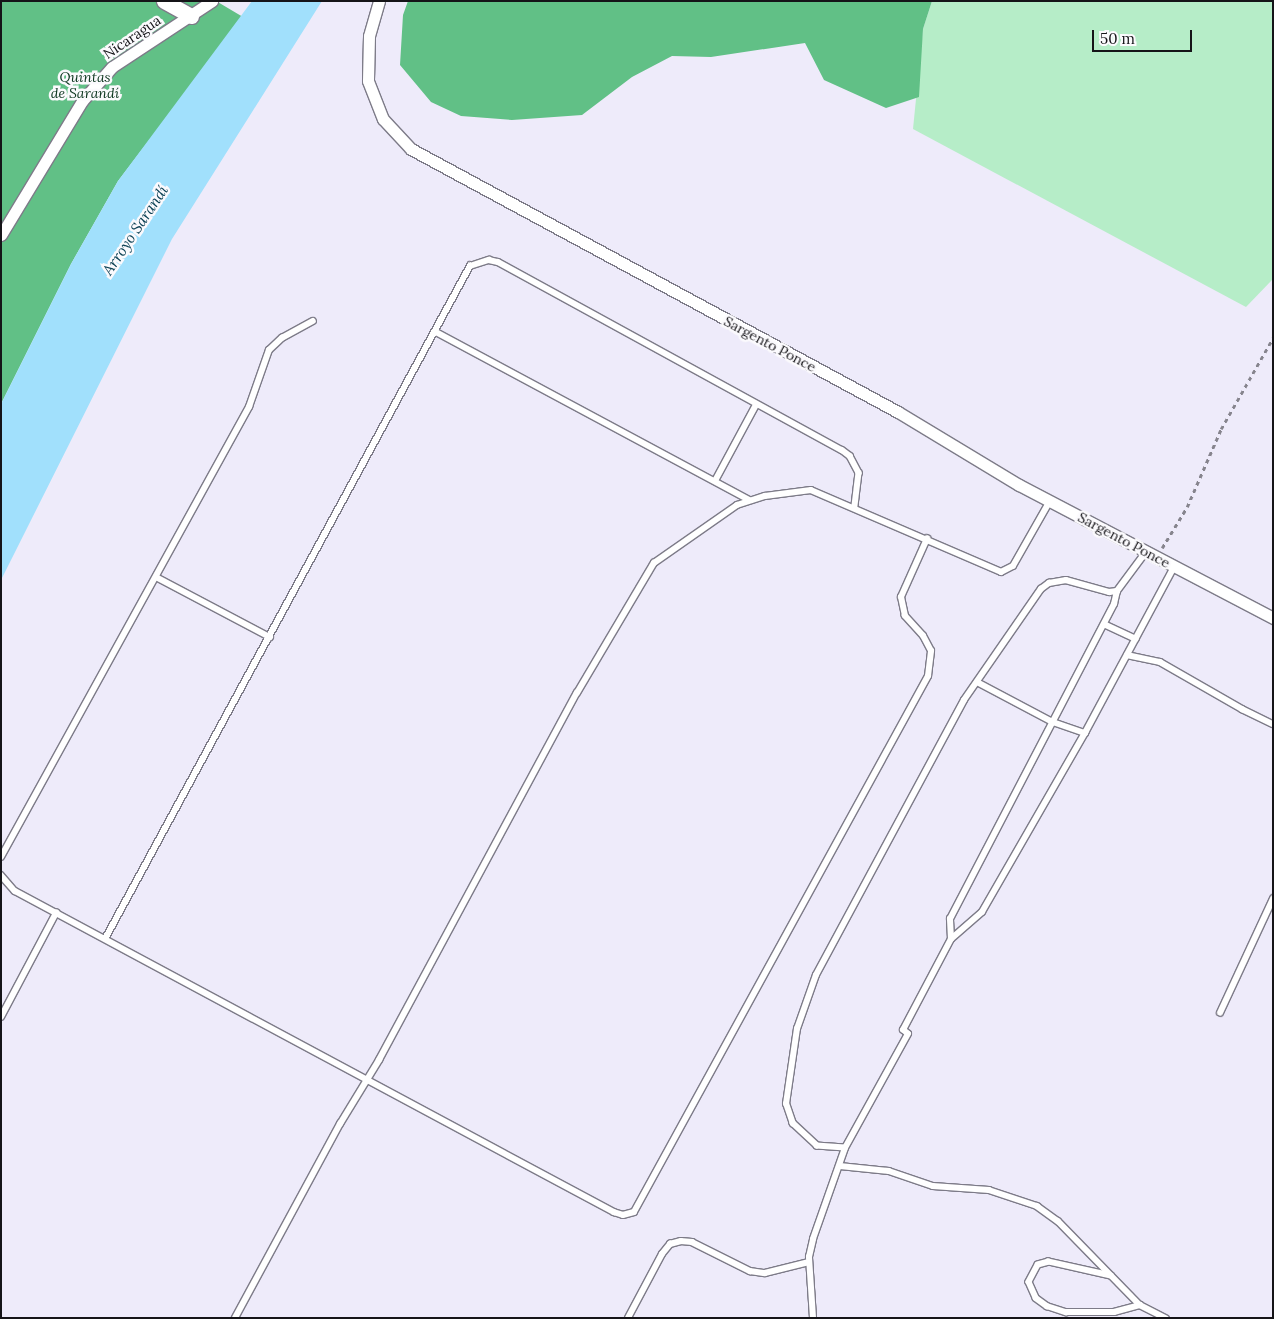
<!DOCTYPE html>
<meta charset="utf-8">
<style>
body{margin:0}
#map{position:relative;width:1274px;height:1319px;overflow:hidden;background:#eeebfa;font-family:Lora,serif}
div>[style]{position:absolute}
.green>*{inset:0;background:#b6edc8}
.forest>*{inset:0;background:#61c086}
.water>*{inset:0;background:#a1e0fc}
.path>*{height:2.5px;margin-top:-1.25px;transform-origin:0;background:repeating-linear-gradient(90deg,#86848d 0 4px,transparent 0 8px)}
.roads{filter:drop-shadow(1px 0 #7d7b88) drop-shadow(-1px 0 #7d7b88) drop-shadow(0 1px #7d7b88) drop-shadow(0 -1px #7d7b88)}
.service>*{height:5.5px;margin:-2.75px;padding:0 2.75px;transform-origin:2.75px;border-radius:2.75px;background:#fff}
.minor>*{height:11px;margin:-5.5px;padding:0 5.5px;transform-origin:5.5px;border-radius:5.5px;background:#fff}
.tertiary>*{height:15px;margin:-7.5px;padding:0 7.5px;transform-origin:7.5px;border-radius:7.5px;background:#fff}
span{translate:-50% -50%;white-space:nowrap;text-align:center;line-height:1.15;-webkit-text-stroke:5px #fbfafd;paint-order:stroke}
.street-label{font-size:14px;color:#151418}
.park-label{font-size:14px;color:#0e3720;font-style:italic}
.water-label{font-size:15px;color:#0d4255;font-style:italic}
.frame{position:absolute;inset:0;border:2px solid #151418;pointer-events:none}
.scale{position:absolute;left:1092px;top:30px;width:100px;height:22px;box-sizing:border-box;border:2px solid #151418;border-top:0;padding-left:6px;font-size:15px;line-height:18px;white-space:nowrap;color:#151418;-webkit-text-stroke:4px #fbfafd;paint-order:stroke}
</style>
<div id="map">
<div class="green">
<div style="clip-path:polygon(932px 1px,1273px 1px,1273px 279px,1246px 307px,913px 129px,923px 29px)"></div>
</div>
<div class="forest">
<div style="clip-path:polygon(1px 1px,216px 1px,243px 17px,118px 181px,71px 264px,1px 404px)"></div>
<div style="clip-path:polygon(408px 1px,932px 1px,923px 29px,919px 97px,886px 108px,824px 80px,805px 43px,711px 57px,672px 56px,632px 77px,582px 115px,512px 120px,461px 116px,431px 102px,400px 65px,403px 15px)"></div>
</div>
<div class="water">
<div style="clip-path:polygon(252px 1px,322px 1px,172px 239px,1px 580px,1px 404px,71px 264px,118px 181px)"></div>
</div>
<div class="path">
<div style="left:1162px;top:548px;width:48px;rotate:-58.6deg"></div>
<div style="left:1187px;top:507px;width:85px;rotate:-66.4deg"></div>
<div style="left:1221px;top:429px;width:105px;rotate:-60.3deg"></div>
</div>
<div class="roads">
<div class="service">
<div style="left:436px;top:332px;width:355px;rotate:28.2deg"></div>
<div style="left:715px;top:481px;width:86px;rotate:-61.7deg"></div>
<div style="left:156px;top:577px;width:129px;rotate:27.8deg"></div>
<div style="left:1104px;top:624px;width:35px;rotate:25deg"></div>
<div style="left:1127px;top:655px;width:34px;rotate:12deg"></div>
<div style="left:1160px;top:662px;width:95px;rotate:29.8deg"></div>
<div style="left:1242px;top:709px;width:34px;rotate:26deg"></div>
<div style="left:977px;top:682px;width:86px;rotate:27.8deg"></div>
<div style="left:1053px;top:722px;width:34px;rotate:19deg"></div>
<div style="left:1px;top:857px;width:514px;rotate:-61.14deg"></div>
<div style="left:249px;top:407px;width:60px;rotate:-70.7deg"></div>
<div style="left:269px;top:350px;width:18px;rotate:-43deg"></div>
<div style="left:282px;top:338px;width:35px;rotate:-29deg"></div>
<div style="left:1px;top:875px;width:21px;rotate:49deg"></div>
<div style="left:15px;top:891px;width:680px;rotate:28.19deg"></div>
<div style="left:614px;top:1212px;width:9px;rotate:18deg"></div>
<div style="left:623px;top:1215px;width:11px;rotate:-15deg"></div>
<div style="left:634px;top:1212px;width:611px;rotate:-61.25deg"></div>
<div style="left:928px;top:676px;width:25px;rotate:-83deg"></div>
<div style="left:931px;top:651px;width:17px;rotate:-118deg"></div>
<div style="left:923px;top:636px;width:27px;rotate:-132deg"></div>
<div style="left:905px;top:616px;width:19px;rotate:-102deg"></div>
<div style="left:901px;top:597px;width:64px;rotate:-65.9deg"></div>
<div style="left:105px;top:939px;width:766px;rotate:-61.53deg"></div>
<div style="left:470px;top:266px;width:20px;rotate:-18deg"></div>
<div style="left:489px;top:260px;width:9px;rotate:13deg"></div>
<div style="left:498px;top:262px;width:392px;rotate:28.7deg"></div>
<div style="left:842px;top:450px;width:10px;rotate:37deg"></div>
<div style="left:850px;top:456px;width:19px;rotate:62deg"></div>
<div style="left:859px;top:473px;width:34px;rotate:97deg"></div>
<div style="left:951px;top:939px;width:41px;rotate:-41.1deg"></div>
<div style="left:982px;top:912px;width:207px;rotate:-60.1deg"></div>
<div style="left:1085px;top:733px;width:188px;rotate:-61.8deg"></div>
<div style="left:1220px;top:1013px;width:126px;rotate:-65.1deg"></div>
<div style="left:1px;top:1017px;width:118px;rotate:-62.1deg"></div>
<div style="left:845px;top:1148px;width:28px;rotate:-176deg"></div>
<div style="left:817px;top:1146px;width:33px;rotate:-137deg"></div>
<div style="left:793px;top:1124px;width:21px;rotate:-109deg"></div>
<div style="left:786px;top:1104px;width:76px;rotate:-81.7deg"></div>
<div style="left:797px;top:1029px;width:57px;rotate:-70.6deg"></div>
<div style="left:816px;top:975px;width:312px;rotate:-61.7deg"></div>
<div style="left:964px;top:700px;width:135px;rotate:-55.3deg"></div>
<div style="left:1041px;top:589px;width:10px;rotate:-37deg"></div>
<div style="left:1049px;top:583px;width:17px;rotate:-10deg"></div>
<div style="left:1066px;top:580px;width:45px;rotate:15.6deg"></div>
<div style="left:1109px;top:592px;width:8px;rotate:-7deg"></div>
<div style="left:1117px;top:591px;width:49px;rotate:-53.4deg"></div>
<div style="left:840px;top:1166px;width:49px;rotate:5.8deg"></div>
<div style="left:889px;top:1171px;width:46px;rotate:18.8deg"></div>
<div style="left:933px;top:1186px;width:56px;rotate:4.1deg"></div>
<div style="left:989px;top:1190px;width:51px;rotate:18.4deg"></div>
<div style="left:1037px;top:1206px;width:26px;rotate:36deg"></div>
<div style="left:1058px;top:1221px;width:117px;rotate:45.7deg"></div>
<div style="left:1140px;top:1305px;width:29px;rotate:27deg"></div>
<div style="left:1111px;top:1276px;width:64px;rotate:-167.3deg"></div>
<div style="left:1049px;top:1262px;width:11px;rotate:165deg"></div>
<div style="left:1038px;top:1265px;width:19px;rotate:118deg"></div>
<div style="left:1029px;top:1282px;width:17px;rotate:66deg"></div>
<div style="left:1036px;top:1298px;width:14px;rotate:36deg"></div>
<div style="left:1047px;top:1306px;width:20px;rotate:18deg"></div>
<div style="left:1066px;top:1312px;width:48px"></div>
<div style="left:1114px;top:1312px;width:27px;rotate:-15deg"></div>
<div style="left:235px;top:1318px;width:221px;rotate:-61.6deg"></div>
<div style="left:340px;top:1124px;width:75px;rotate:-58.6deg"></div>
<div style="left:379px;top:1060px;width:417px;rotate:-61.7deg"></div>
<div style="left:577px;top:693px;width:151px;rotate:-59.4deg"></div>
<div style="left:654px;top:563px;width:101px;rotate:-34.9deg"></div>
<div style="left:737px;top:505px;width:29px;rotate:-18deg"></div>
<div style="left:765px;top:496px;width:46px;rotate:-7.4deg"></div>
<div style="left:811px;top:490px;width:207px;rotate:23.3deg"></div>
<div style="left:1001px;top:572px;width:13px;rotate:-27deg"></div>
<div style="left:1013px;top:566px;width:75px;rotate:-60.4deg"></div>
<div style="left:628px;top:1318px;width:72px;rotate:-62deg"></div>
<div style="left:662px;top:1254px;width:13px;rotate:-51deg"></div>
<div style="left:670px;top:1244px;width:11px;rotate:-15deg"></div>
<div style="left:681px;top:1241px;width:11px;rotate:5deg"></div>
<div style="left:692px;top:1242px;width:65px;rotate:26.6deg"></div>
<div style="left:750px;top:1271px;width:15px;rotate:8deg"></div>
<div style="left:765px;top:1273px;width:45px;rotate:-14deg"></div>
<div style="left:813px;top:1318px;width:61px;rotate:-93.8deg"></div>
<div style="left:809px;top:1257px;width:18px;rotate:-77deg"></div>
<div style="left:813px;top:1239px;width:96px;rotate:-70.6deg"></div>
<div style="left:845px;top:1148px;width:130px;rotate:-61.1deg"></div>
<div style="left:908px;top:1034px;width:6px;rotate:-141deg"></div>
<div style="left:903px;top:1030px;width:103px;rotate:-62.2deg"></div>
<div style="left:951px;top:939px;width:20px;rotate:-93deg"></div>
<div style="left:950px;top:919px;width:355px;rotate:-62.5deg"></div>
<div style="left:1114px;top:604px;width:13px;rotate:-77deg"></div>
</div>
<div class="minor">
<div style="left:379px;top:1px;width:36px;rotate:106deg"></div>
<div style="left:369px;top:36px;width:45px;rotate:91.3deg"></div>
<div style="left:368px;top:81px;width:41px;rotate:68.5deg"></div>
<div style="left:383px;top:119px;width:41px;rotate:47deg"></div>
<div style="left:411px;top:149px;width:553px;rotate:28.37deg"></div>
<div style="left:898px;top:412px;width:141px;rotate:31.1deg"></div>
<div style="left:1019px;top:485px;width:287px;rotate:27.6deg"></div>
<div style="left:1px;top:235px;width:157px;rotate:-58.8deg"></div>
<div style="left:82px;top:101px;width:45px;rotate:-48.6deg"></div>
<div style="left:112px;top:67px;width:120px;rotate:-33.4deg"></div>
</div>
<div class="tertiary">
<div style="left:164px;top:1px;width:31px;rotate:29deg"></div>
</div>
</div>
<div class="street-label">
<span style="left:132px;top:37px;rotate:-34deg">Nicaragua</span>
<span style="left:770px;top:344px;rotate:28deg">Sargento Ponce</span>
<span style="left:1124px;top:540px;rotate:28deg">Sargento Ponce</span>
</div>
<div class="park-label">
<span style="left:85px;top:85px">Quintas<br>de Sarandí</span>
</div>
<div class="water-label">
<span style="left:135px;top:230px;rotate:-56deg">Arroyo Sarandí</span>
</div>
<div class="frame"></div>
<div class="scale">50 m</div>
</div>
